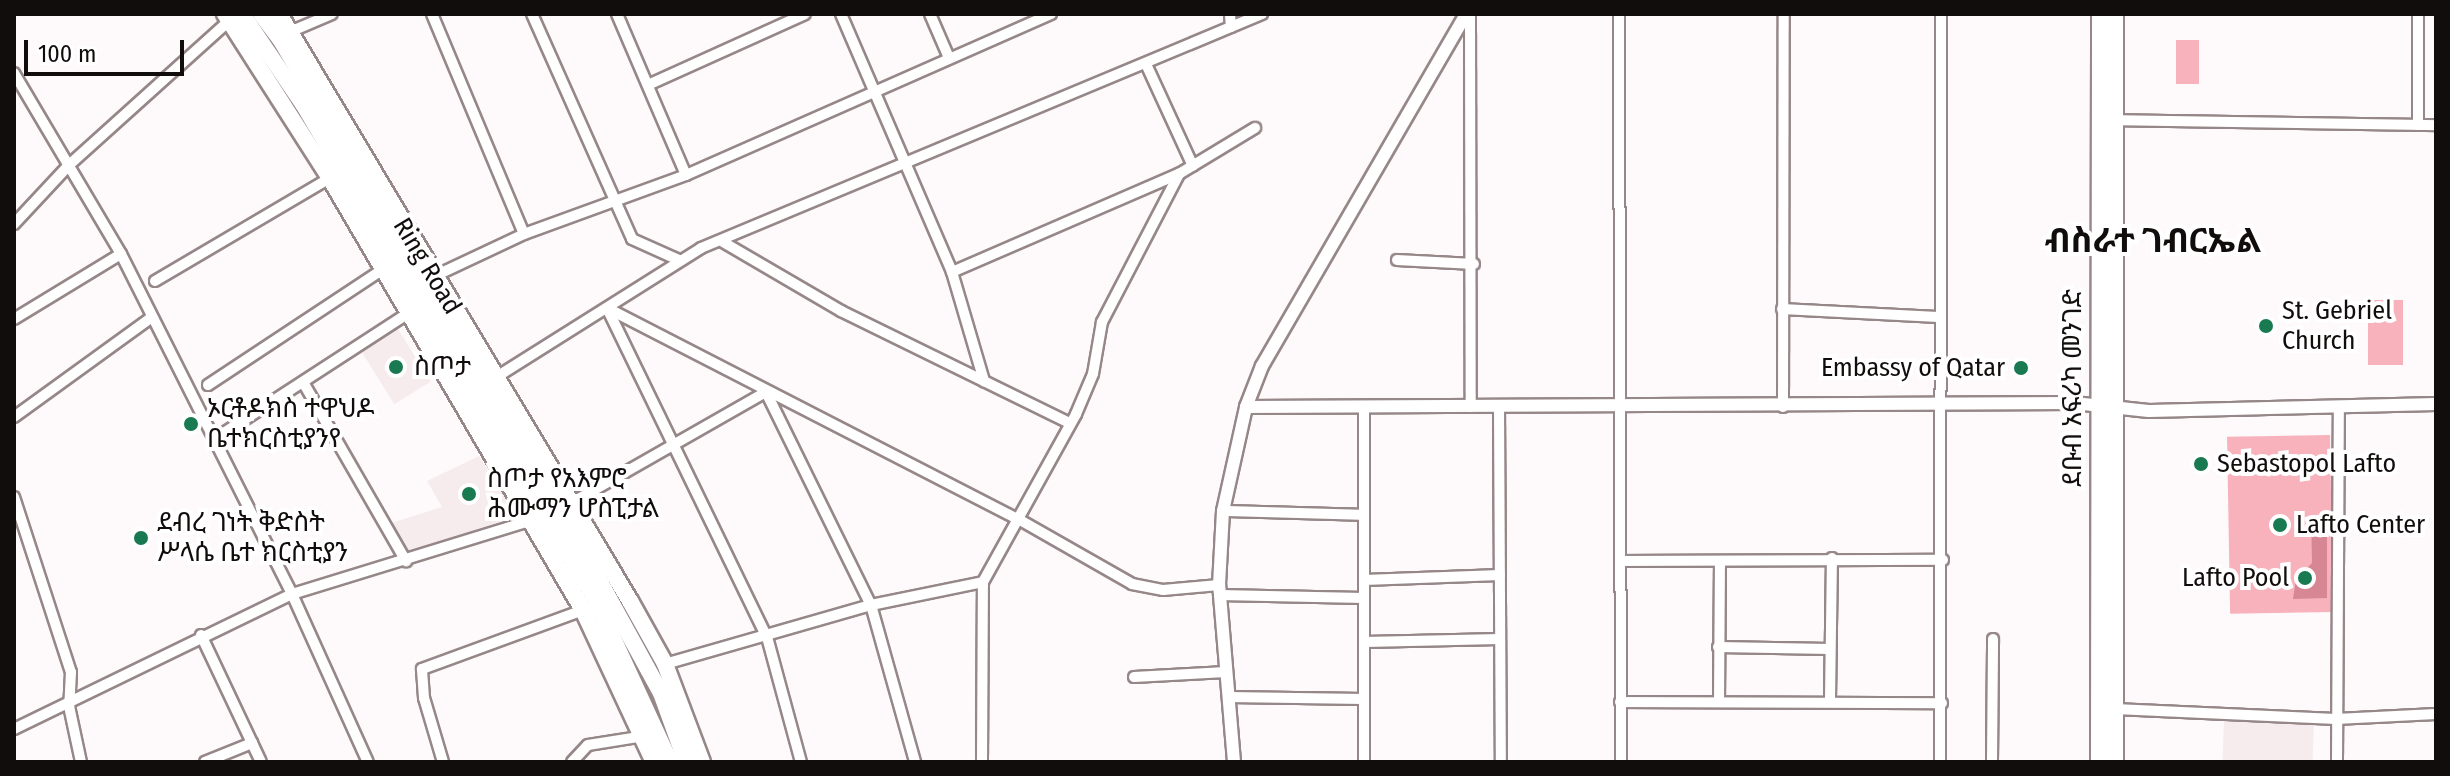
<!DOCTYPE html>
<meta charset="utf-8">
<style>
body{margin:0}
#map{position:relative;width:2450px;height:776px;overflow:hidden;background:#fefafb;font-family:"Fira Sans Condensed","Noto Sans Ethiopic",sans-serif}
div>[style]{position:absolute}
.built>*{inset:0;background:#f7eced;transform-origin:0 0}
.green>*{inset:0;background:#f7b2bc;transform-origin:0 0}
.water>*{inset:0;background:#d78693}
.roads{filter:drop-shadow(2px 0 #968788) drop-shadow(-2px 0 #968788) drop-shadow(0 2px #968788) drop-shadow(0 -2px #968788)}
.minor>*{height:10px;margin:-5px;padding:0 5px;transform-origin:5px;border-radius:5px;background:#fff}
.tertiary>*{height:12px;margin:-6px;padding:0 6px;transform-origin:6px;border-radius:6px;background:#fff}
.primary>*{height:16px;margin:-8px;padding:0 8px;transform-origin:8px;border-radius:8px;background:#fff}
.trunk>*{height:16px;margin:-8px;padding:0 8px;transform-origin:8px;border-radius:8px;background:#fff}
.dots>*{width:22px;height:22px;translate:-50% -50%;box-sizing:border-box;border:4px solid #fff;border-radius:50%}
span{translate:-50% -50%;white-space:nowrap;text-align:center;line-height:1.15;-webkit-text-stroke:8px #fff;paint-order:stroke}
.street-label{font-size:26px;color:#120d0d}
.poi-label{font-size:26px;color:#120d0d}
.left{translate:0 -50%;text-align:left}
.right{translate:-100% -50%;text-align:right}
.district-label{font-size:34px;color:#120d0d;font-weight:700}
.frame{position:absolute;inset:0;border:16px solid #120d0d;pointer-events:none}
.scale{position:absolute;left:24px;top:40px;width:160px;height:36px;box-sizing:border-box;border:4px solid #120d0d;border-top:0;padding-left:10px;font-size:24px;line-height:28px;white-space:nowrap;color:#120d0d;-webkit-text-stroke:6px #fff;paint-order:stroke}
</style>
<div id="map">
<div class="built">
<div style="left:398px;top:329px;width:62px;height:43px;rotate:58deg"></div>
<div style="clip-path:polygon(479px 456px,517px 516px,402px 554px,385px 525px,442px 507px,427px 481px)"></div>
<div style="left:2224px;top:719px;width:90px;height:43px;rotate:2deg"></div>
</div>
<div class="green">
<div style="left:2176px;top:40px;width:23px;height:44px"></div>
<div style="left:2368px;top:300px;width:35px;height:65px"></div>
<div style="left:2330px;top:435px;width:177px;height:103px;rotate:89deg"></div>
</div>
<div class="water">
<div style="clip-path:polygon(2311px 516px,2327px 516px,2327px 598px,2293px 599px,2296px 579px,2312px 563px)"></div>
</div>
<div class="roads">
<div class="minor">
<div style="left:432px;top:14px;width:238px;rotate:67.3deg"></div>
<div style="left:532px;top:14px;width:246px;rotate:66deg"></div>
<div style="left:632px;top:239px;width:51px;rotate:24.1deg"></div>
<div style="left:617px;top:14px;width:175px;rotate:66.8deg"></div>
<div style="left:841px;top:14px;width:281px;rotate:66.7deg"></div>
<div style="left:952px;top:272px;width:114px;rotate:73.6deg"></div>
<div style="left:930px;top:14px;width:48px;rotate:66.6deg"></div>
<div style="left:1230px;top:14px;width:13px;rotate:86deg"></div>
<div style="left:1470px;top:14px;width:393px;rotate:89.9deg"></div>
<div style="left:1619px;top:14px;width:748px;rotate:89.85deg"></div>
<div style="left:292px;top:31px;width:43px;rotate:-23deg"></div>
<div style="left:1146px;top:64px;width:112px;rotate:65.3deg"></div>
<div style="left:14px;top:73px;width:210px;rotate:59.4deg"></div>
<div style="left:121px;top:254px;width:381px;rotate:63.3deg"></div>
<div style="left:292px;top:594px;width:184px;rotate:65.7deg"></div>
<div style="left:648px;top:85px;width:172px;rotate:-24.3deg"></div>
<div style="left:2110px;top:120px;width:326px;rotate:0.9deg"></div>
<div style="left:2418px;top:125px;width:111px;rotate:-90deg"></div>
<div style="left:14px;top:224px;width:81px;rotate:-47deg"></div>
<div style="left:69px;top:165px;width:217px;rotate:-42deg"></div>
<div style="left:723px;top:242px;width:137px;rotate:30.3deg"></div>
<div style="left:841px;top:311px;width:255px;rotate:26.1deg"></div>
<div style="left:1397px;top:260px;width:77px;rotate:3deg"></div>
<div style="left:952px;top:272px;width:247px;rotate:-23.4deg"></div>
<div style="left:1179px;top:174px;width:89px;rotate:-31.2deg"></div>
<div style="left:439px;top:274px;width:94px;rotate:-25.2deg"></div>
<div style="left:524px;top:234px;width:172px;rotate:-20deg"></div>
<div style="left:686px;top:175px;width:399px;rotate:-23.8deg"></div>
<div style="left:155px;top:281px;width:203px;rotate:-30.5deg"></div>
<div style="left:607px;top:308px;width:464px;rotate:27.2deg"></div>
<div style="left:1020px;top:520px;width:129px;rotate:29.7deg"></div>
<div style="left:1132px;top:584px;width:32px;rotate:11deg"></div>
<div style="left:1163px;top:590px;width:56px;rotate:-5.1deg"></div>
<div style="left:607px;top:308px;width:366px;rotate:64.1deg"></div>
<div style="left:767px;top:637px;width:130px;rotate:74.8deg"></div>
<div style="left:1782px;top:309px;width:156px;rotate:2.9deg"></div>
<div style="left:14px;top:319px;width:125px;rotate:-31.3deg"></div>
<div style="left:498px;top:376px;width:240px;rotate:-32.2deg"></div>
<div style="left:701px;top:248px;width:608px;rotate:-22.64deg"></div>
<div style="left:303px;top:382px;width:207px;rotate:60.1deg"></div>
<div style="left:208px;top:385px;width:210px;rotate:-33.5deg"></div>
<div style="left:1499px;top:407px;width:355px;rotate:89.7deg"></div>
<div style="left:1783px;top:407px;width:393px;rotate:-89.9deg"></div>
<div style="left:14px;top:417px;width:170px;rotate:-35.9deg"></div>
<div style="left:213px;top:440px;width:235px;rotate:-33deg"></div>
<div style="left:14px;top:497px;width:184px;rotate:72deg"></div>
<div style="left:71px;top:672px;width:34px;rotate:93deg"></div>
<div style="left:69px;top:706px;width:57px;rotate:77.9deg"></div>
<div style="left:573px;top:502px;width:222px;rotate:-29.7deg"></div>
<div style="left:766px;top:392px;width:237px;rotate:63.8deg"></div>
<div style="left:871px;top:605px;width:163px;rotate:74.3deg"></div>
<div style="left:1223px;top:511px;width:141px;rotate:1.6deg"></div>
<div style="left:1620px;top:561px;width:323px;rotate:-0.2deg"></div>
<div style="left:1364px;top:580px;width:136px;rotate:-2.1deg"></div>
<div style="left:1219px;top:595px;width:145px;rotate:1.2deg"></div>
<div style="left:201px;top:635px;width:140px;rotate:64.7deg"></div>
<div style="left:1364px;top:642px;width:136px;rotate:-1.3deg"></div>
<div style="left:1718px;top:647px;width:112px;rotate:1deg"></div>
<div style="left:665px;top:664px;width:214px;rotate:-16deg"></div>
<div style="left:871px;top:605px;width:114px;rotate:-11.6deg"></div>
<div style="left:1134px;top:677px;width:92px;rotate:-3.1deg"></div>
<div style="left:1228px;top:697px;width:136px;rotate:0.8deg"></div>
<div style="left:1830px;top:699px;width:141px;rotate:-89.2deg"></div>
<div style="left:1719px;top:701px;width:140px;rotate:-89.6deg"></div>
<div style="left:1620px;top:702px;width:322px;rotate:0.2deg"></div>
<div style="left:2115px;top:709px;width:221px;rotate:2.6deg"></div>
<div style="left:2336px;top:719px;width:100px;rotate:-2.9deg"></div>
<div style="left:14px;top:729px;width:309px;rotate:-25.9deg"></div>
<div style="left:292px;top:594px;width:251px;rotate:-17.1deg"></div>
<div style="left:205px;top:762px;width:51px;rotate:-22deg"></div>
<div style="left:443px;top:762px;width:67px;rotate:-106.5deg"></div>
<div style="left:424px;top:698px;width:29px;rotate:-94deg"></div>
<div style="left:422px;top:669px;width:171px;rotate:-20.1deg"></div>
<div style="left:572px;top:762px;width:23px;rotate:-47deg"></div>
<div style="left:588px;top:745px;width:58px;rotate:-9deg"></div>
<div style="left:982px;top:762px;width:180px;rotate:-89.7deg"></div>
<div style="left:983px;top:582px;width:192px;rotate:-61deg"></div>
<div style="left:1076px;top:414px;width:43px;rotate:-67deg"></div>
<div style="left:1093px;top:374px;width:53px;rotate:-80.2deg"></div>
<div style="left:1102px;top:322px;width:167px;rotate:-62.5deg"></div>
<div style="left:1364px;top:762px;width:354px;rotate:-90deg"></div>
<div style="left:1940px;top:762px;width:748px;rotate:-89.92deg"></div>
<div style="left:1992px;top:762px;width:123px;rotate:-89.5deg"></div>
<div style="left:2337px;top:762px;width:356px;rotate:-89.7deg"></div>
</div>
<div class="tertiary">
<div style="left:1246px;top:407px;width:828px;rotate:-0.28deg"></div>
<div style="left:2074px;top:403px;width:75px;rotate:6.1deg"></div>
<div style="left:2149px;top:411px;width:287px;rotate:-1.4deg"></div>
<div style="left:1234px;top:762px;width:178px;rotate:-94.8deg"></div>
<div style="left:1219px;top:585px;width:74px;rotate:-86.9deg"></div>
<div style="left:1223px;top:511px;width:107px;rotate:-77.5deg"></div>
<div style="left:1246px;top:407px;width:44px;rotate:-68.7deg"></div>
<div style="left:1262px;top:366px;width:407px;rotate:-59.9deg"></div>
</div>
<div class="primary">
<div style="left:225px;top:14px;width:195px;rotate:57.4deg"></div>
<div style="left:330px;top:178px;width:501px;rotate:59.64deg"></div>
<div style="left:583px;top:610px;width:168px;rotate:65deg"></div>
<div style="left:279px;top:14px;width:684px;rotate:59.12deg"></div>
<div style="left:630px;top:601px;width:72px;rotate:60.9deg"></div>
<div style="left:665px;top:664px;width:105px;rotate:69.3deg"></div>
<div style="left:2099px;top:762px;width:748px;rotate:-89.92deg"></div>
<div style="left:2115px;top:762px;width:748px;rotate:-90deg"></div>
</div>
<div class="trunk">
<div style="left:242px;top:14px;width:109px;rotate:55.9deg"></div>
<div style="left:303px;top:104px;width:577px;rotate:59.48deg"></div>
<div style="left:596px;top:601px;width:177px;rotate:65.3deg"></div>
<div style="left:261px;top:14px;width:31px;rotate:53deg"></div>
<div style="left:280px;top:39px;width:590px;rotate:59.35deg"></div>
<div style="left:581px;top:547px;width:166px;rotate:61.3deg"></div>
<div style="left:661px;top:693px;width:73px;rotate:70.1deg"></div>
</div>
</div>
<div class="dots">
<div style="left:2266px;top:326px;background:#197950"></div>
<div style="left:396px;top:367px;background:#197950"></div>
<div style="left:2021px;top:368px;background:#197950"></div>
<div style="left:191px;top:424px;background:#197950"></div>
<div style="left:2201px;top:464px;background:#197950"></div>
<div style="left:469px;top:494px;background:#197950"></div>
<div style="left:2280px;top:525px;background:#197950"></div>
<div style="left:141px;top:538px;background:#197950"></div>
<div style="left:2305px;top:578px;background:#197950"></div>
</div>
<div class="street-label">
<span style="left:427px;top:266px;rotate:59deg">Ring Road</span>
<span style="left:2073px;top:388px;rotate:-90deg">ደቡብ አፍሪካ መንገድ</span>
</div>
<div class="poi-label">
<span class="left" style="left:2282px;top:326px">St. Gebriel<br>Church</span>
<span class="left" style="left:414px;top:367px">ስጦታ</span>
<span class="right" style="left:2005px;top:368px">Embassy of Qatar</span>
<span class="left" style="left:207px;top:424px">ኦርቶዶክስ ተዋህዶ<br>ቤተክርስቲያንየ</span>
<span class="left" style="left:2217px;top:464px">Sebastopol Lafto</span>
<span class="left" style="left:487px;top:494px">ስጦታ የአእምሮ<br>ሕሙማን ሆስፒታል</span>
<span class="left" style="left:157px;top:538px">ደብረ ገነት ቅድስት<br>ሥላሴ ቤተ ክርስቲያን</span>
<span class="left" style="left:2296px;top:525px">Lafto Center</span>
<span class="right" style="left:2289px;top:578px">Lafto Pool</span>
</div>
<div class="district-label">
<span style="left:2153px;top:241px">ብስራተ ገብርኤል</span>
</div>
<div class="frame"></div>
<div class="scale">100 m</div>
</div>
